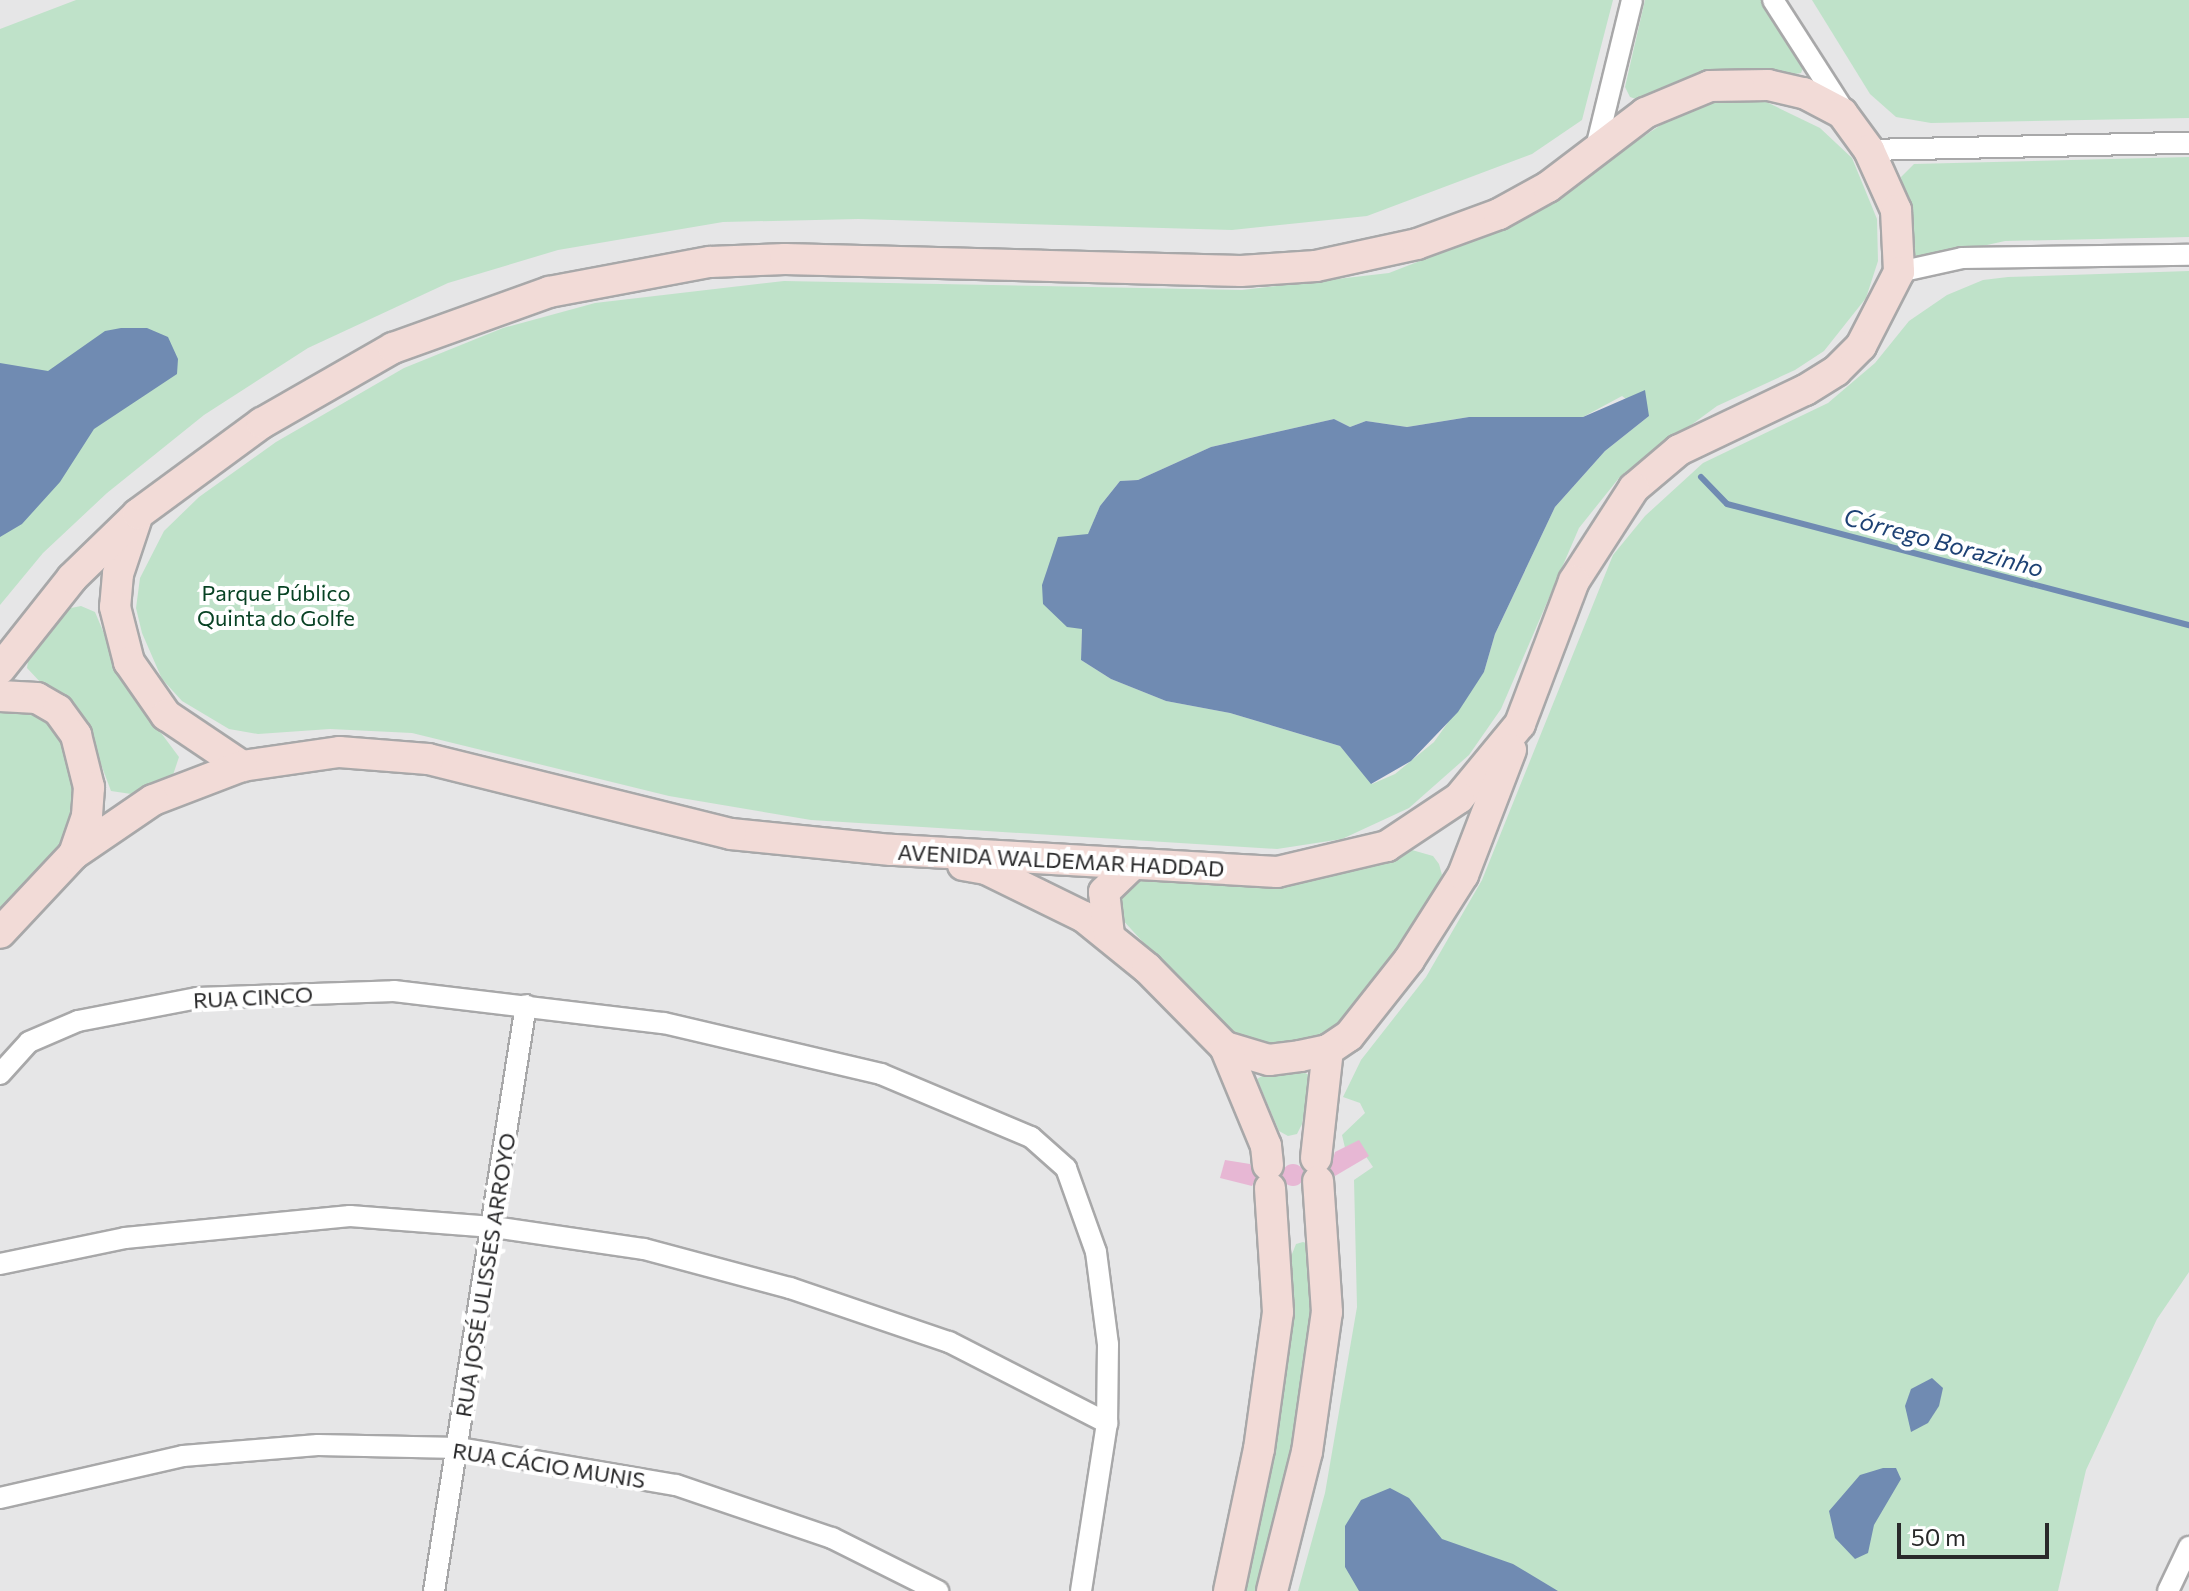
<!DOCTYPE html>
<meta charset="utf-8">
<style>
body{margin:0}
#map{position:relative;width:2189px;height:1591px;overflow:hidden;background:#e6e6e7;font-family:Commissioner,sans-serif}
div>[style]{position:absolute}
.green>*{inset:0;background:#bfe2c9}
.water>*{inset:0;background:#708bb2}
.stream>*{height:6px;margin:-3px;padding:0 3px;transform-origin:3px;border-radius:3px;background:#708bb2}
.building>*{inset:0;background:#e7b7d4}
.round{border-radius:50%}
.roads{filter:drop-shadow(2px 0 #a8a8a9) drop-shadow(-2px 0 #a8a8a9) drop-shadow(0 2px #a8a8a9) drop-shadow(0 -2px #a8a8a9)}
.street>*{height:20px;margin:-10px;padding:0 10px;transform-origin:10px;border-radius:10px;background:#fff}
.secondary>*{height:30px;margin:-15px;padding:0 15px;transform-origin:15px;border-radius:15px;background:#f2dbd7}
span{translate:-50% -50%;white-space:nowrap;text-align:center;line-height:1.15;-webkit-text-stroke:8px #fff;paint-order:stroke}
.park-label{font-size:22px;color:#084224}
.street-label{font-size:22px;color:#29292a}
.water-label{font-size:24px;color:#1d4174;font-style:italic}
.scale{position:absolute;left:1897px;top:1523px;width:152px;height:36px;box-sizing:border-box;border:4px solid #29292a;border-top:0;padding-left:10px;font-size:24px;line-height:28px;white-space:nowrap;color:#29292a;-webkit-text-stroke:6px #fff;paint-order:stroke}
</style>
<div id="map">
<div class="green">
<div style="clip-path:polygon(76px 0,1613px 0,1582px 120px,1532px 154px,1367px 216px,1232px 230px,858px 219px,723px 222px,558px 250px,448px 283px,308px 348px,204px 415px,107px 493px,43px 553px,0 605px,0 29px)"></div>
<div style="clip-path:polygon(1645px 0,1763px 0,1804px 66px,1801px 73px,1642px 101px,1630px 97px,1625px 87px)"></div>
<div style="clip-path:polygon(1812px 0,2189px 0,2189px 118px,1931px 123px,1896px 117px,1870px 94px)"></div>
<div style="clip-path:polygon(evenodd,1754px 96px,1820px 128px,1852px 158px,1877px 219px,1878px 261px,1866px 298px,1824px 351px,1795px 370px,1717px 406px,1619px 478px,1579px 528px,1501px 709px,1469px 755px,1409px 808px,1342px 839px,1277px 849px,811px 820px,669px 796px,412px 733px,330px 729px,258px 734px,229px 729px,182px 701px,162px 679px,142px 633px,136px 608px,140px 578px,164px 531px,199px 497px,276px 442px,404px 368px,503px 328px,595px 303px,784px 281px,1242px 290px,1389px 273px,1507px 227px,1688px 107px,1754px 96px,1622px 396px,1649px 416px,1605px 451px,1555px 507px,1495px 634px,1484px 672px,1434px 742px,1395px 774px,1372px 784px,1340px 746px,1230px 713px,1166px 701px,1111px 679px,1081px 660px,1082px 629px,1043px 604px,1047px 570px,1072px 537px,1088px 535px,1100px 506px,1120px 481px,1138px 480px,1211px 447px,1334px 419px,1350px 427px,1366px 421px,1407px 427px,1469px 417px,1583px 417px,1622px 396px)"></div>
<div style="clip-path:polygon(2189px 157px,2189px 237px,2005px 241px,1919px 260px,1912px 251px,1901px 177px,1914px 164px)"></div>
<div style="clip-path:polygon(2189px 271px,2189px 1272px,2157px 1319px,2086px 1470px,2058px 1591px,1298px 1591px,1325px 1493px,1357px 1307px,1354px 1180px,1373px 1167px,1359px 1146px,1346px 1152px,1342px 1135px,1365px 1113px,1360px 1103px,1343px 1097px,1361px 1060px,1426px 977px,1482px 880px,1613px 555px,1645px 516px,1703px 463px,1828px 403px,1875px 363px,1909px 321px,1947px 295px,1983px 280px,2008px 277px)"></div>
<div style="clip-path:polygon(81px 606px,95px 612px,126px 686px,179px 757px,173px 775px,138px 795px,111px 791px,90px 735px,27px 668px,29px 655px,66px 609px)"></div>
<div style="clip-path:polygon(0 710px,32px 711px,44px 718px,59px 735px,77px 789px,72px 821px,59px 851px,0 910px)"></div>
<div style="clip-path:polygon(1412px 850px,1433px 856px,1439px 864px,1442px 875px,1430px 908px,1336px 1031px,1295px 1046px,1257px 1046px,1224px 1030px,1119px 916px,1120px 896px,1137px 880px,1294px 883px)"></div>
<div style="clip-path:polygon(1301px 1071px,1311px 1076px,1302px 1124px,1297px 1134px,1288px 1136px,1279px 1131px,1257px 1079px,1267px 1073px)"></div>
<div style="clip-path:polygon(1303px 1242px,1309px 1244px,1315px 1277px,1302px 1417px,1262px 1591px,1242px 1591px,1290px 1259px,1296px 1244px)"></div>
</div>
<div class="water">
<div style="clip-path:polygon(121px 328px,147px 328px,168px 337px,178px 359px,177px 374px,94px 429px,60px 482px,22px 524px,0 537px,0 363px,48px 371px,105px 331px)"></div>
<div style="clip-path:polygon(1645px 390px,1649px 416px,1605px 451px,1555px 507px,1495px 634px,1484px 672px,1458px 712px,1411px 761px,1371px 784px,1340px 746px,1230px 713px,1166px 701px,1111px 679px,1081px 660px,1082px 629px,1067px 627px,1043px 604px,1042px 585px,1058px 537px,1088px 534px,1100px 506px,1120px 481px,1138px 480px,1211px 447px,1334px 419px,1350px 427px,1366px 421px,1407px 427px,1469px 417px,1583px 417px)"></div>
<div style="clip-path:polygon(1932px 1378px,1943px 1388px,1939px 1406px,1928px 1423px,1911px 1432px,1905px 1406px,1911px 1389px)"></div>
<div style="clip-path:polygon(1883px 1468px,1896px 1468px,1901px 1479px,1874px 1525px,1868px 1553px,1855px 1559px,1835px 1538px,1829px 1511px,1860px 1475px)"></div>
<div style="clip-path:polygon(1390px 1488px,1409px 1498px,1442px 1539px,1513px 1564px,1558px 1591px,1359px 1591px,1345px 1567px,1345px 1526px,1361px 1500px)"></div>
</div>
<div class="stream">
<div style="left:1701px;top:477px;width:37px;rotate:46deg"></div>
<div style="left:1727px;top:504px;width:478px;rotate:14.7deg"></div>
</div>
<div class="building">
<div style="clip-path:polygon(1359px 1140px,1369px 1156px,1335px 1176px,1330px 1169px,1335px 1152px)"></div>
<div style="clip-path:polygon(1225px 1160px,1250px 1164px,1256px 1178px,1252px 1186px,1220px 1178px)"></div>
<div class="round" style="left:1282px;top:1164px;width:22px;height:22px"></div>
</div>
<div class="roads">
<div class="street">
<div style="left:1773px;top:0;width:133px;rotate:57.3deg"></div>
<div style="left:1869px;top:150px;width:320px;rotate:-1.3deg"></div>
<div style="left:1595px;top:152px;width:156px;rotate:-76.3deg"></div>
<div style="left:1899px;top:272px;width:65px;rotate:-12.5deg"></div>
<div style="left:1962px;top:258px;width:227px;rotate:-0.8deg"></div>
<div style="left:0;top:1074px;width:43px;rotate:-47.8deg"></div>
<div style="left:29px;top:1042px;width:53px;rotate:-23.2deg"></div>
<div style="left:78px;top:1021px;width:121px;rotate:-10.9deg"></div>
<div style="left:197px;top:998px;width:197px;rotate:-2deg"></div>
<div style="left:394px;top:991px;width:272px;rotate:6.8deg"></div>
<div style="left:664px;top:1023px;width:223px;rotate:13.2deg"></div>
<div style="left:881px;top:1074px;width:163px;rotate:22.8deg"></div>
<div style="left:1031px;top:1137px;width:47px;rotate:41.5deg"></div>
<div style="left:1066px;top:1168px;width:89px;rotate:70.3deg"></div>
<div style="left:1096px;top:1252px;width:93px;rotate:82.6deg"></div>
<div style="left:1108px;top:1344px;width:79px;rotate:90.7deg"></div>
<div style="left:1107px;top:1423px;width:170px;rotate:98.8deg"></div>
<div style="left:0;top:1264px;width:128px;rotate:-11.7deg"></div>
<div style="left:125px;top:1238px;width:226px;rotate:-5.6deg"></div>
<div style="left:350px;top:1216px;width:143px;rotate:4.4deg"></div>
<div style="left:493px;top:1227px;width:153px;rotate:8.3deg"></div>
<div style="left:644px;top:1249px;width:151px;rotate:15deg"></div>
<div style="left:790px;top:1288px;width:168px;rotate:18.8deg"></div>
<div style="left:949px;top:1342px;width:178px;rotate:27.1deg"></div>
<div style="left:0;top:1498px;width:188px;rotate:-12.9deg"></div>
<div style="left:183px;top:1456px;width:135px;rotate:-4.7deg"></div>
<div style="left:318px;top:1445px;width:141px;rotate:1.2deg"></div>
<div style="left:459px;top:1448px;width:220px;rotate:9.7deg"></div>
<div style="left:676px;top:1485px;width:165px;rotate:18.8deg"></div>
<div style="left:832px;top:1538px;width:119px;rotate:26.6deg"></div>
<div style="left:434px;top:1591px;width:593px;rotate:-81.08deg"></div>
<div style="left:2168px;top:1591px;width:49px;rotate:-64.5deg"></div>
</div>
<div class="secondary">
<div style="left:136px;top:520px;width:57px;rotate:108.4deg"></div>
<div style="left:118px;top:574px;width:33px;rotate:95deg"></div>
<div style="left:115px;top:607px;width:57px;rotate:75.7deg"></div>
<div style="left:129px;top:662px;width:65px;rotate:55.1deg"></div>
<div style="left:166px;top:715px;width:92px;rotate:33.9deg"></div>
<div style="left:0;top:669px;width:116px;rotate:-51.6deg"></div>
<div style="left:72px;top:578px;width:92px;rotate:-44.1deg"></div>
<div style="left:138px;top:514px;width:154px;rotate:-36.3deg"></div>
<div style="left:262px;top:423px;width:151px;rotate:-29.8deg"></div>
<div style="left:393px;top:348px;width:166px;rotate:-19.7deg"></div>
<div style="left:549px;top:292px;width:164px;rotate:-10.6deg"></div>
<div style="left:710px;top:262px;width:75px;rotate:-2.3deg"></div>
<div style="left:785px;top:259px;width:456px;rotate:1.5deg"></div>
<div style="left:1241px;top:271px;width:75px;rotate:-3.8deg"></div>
<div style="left:1316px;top:266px;width:103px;rotate:-12.3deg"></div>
<div style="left:1417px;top:244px;width:87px;rotate:-20.1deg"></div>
<div style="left:1499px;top:214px;width:56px;rotate:-28.9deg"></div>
<div style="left:1548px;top:187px;width:122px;rotate:-37.3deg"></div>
<div style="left:1645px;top:113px;width:70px;rotate:-22.6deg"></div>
<div style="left:1710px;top:86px;width:58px;rotate:-1deg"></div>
<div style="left:1768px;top:85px;width:37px;rotate:13deg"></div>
<div style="left:1804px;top:93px;width:43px;rotate:27.8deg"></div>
<div style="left:1842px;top:113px;width:46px;rotate:53.9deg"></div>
<div style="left:1869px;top:150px;width:66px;rotate:65.8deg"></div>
<div style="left:1896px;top:210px;width:62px;rotate:87.2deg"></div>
<div style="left:1899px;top:272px;width:83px;rotate:117.2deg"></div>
<div style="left:1861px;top:346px;width:35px;rotate:135deg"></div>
<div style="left:1836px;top:371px;width:36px;rotate:148deg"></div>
<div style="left:1805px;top:390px;width:140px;rotate:154.5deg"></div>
<div style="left:1679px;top:450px;width:59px;rotate:139.8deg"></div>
<div style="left:1634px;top:488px;width:111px;rotate:122.8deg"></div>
<div style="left:1574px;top:581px;width:153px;rotate:110.7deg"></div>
<div style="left:1520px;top:724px;width:96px;rotate:129.5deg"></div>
<div style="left:1459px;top:798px;width:87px;rotate:146.3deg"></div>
<div style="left:1387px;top:846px;width:113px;rotate:166.7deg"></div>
<div style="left:1277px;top:872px;width:387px;rotate:-176.7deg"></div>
<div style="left:891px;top:850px;width:161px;rotate:-174.3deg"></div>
<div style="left:731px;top:834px;width:312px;rotate:-166.1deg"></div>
<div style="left:428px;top:759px;width:89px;rotate:-175.5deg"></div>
<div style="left:339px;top:752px;width:98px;rotate:171.8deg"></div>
<div style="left:242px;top:766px;width:95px;rotate:159.1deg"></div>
<div style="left:153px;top:800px;width:96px;rotate:145.6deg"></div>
<div style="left:74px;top:854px;width:108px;rotate:133.1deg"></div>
<div style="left:0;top:696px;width:37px;rotate:3deg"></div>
<div style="left:37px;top:698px;width:24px;rotate:30deg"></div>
<div style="left:58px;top:710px;width:31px;rotate:54deg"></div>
<div style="left:76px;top:735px;width:54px;rotate:76deg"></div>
<div style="left:89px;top:787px;width:29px;rotate:94deg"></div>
<div style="left:87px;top:816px;width:40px;rotate:108.9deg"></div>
<div style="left:963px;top:865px;width:23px;rotate:10deg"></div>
<div style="left:986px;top:869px;width:109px;rotate:26.1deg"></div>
<div style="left:1084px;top:917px;width:81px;rotate:39deg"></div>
<div style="left:1147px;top:968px;width:111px;rotate:45.4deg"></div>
<div style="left:1225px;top:1047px;width:46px;rotate:16.5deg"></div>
<div style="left:1269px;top:1060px;width:31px;rotate:-7deg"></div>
<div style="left:1300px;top:1056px;width:29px;rotate:-12deg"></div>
<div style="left:1328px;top:1050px;width:25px;rotate:-34deg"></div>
<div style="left:1349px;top:1036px;width:97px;rotate:-51.7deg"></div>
<div style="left:1409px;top:960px;width:101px;rotate:-57.6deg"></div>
<div style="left:1463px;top:875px;width:134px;rotate:-69deg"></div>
<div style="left:1109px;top:935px;width:43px;rotate:-96.6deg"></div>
<div style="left:1104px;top:892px;width:40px;rotate:-44deg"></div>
<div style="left:1225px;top:1047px;width:107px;rotate:67.5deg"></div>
<div style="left:1266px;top:1146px;width:19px;rotate:84deg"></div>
<div style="left:1316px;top:1158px;width:109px;rotate:-83.7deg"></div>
<div style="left:1229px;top:1591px;width:145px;rotate:-78.1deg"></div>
<div style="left:1259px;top:1449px;width:138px;rotate:-82.1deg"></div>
<div style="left:1278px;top:1312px;width:124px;rotate:-93.7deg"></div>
<div style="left:1272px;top:1591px;width:143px;rotate:-75.9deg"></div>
<div style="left:1307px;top:1452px;width:141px;rotate:-81.9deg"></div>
<div style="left:1327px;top:1312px;width:131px;rotate:-93.9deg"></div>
</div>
</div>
<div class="park-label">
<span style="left:276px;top:605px">Parque Público<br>Quinta do Golfe</span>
</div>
<div class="street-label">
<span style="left:1061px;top:860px;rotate:3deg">AVENIDA WALDEMAR HADDAD</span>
<span style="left:253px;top:997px;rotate:-3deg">RUA CINCO</span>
<span style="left:485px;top:1275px;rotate:-81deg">RUA JOSÉ ULISSES ARROYO</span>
<span style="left:549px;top:1465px;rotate:9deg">RUA CÁCIO MUNIS</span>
</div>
<div class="water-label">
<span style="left:1944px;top:542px;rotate:15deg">Córrego Borazinho</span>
</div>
<div class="scale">50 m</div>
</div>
